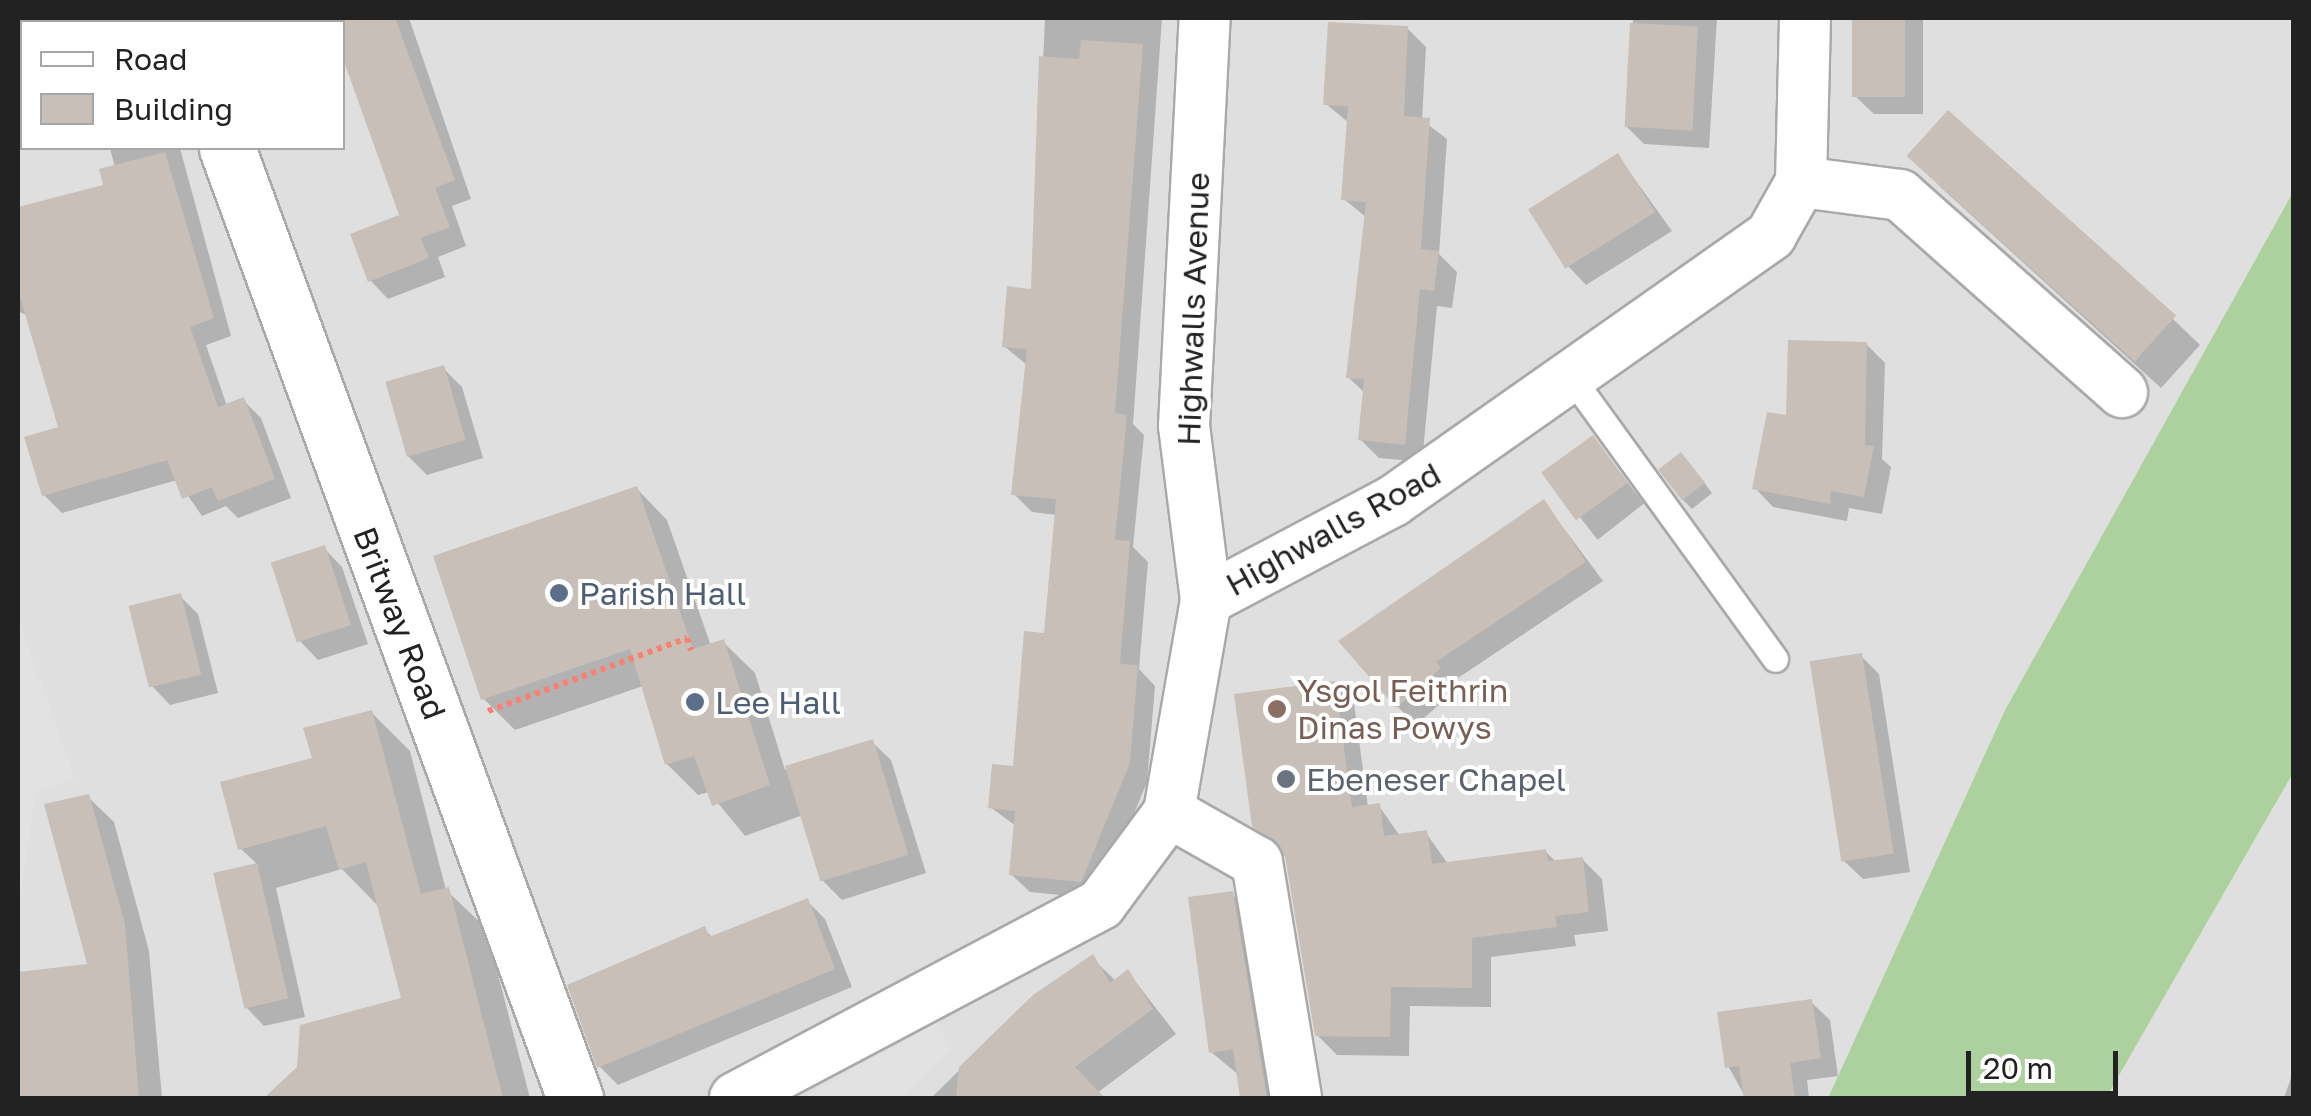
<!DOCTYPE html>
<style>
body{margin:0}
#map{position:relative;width:2311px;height:1116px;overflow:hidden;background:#f2efe9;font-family:"Golos Text",sans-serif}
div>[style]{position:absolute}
.residential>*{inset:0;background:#e0dfdf}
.forest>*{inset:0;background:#add19e}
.parking>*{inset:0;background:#e2e2e2}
.shadow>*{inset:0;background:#0003;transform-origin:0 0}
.building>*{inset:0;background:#c7bfb8;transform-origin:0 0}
.path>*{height:6px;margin-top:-3px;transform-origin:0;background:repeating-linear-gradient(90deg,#fa8072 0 5px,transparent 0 10px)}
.roads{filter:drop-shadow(2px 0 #a9a9a9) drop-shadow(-2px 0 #a9a9a9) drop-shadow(0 2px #a9a9a9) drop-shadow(0 -2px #a9a9a9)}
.service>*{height:25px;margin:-12.5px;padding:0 12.5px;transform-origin:12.5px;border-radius:12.5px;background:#fff}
.minor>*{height:50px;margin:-25px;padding:0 25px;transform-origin:25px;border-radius:25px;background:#fff}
.tertiary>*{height:55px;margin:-27.5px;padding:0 27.5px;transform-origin:27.5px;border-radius:27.5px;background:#fff}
.dots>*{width:28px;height:28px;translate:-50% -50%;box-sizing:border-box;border:5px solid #fff;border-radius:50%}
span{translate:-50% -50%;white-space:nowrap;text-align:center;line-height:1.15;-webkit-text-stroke:8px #fff;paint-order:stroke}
.street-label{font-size:32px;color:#222}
.service-label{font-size:32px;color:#4e5e75}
.left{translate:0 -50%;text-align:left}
.education-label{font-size:32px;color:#785e54}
.worship-label{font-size:32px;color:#5b616d}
.frame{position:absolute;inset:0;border:20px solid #222;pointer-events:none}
.legend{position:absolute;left:20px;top:20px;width:325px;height:130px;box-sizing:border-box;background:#fff;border:2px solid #a7a7a7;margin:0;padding:12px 18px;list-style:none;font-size:30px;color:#222}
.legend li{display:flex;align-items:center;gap:20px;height:50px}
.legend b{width:50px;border:2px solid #a7a7a7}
.scale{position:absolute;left:1966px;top:1051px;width:152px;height:45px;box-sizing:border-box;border:5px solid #222;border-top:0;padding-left:12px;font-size:30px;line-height:35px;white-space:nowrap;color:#222;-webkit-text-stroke:8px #fff;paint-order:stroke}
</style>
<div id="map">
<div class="residential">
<div style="clip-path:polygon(evenodd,18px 18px,2293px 18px,2293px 192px,2005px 710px,1828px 1098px,18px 1098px,18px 18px,22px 22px,342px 22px,342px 148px,22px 148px,22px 22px)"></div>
<div style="clip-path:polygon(2293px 773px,2293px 1098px,2106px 1098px)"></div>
</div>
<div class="forest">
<div style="clip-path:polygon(2293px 192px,2293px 773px,2106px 1098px,1828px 1098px,2005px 710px)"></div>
</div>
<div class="parking">
<div style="clip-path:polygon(18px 617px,75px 779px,36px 792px,20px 898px)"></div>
<div style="clip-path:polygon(936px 1023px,952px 1050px,901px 1098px,802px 1098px)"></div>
</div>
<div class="shadow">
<div style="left:77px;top:18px;width:69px;height:4px"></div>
<div style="clip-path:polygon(333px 18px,409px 18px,471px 199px,452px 206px,466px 246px,438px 257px,445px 277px,388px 299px,370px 280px,402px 217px,342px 22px)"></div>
<div style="clip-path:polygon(1045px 18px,1162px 18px,1133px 424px,1144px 435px,1133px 547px,1148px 562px,1139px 669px,1155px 686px,1147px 782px,1099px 899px,1030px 892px,1011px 874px,1016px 826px,990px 807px,1016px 769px,1047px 636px,1057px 515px,1032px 512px,1014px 494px,1027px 365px,1004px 346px,1033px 291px)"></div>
<div style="clip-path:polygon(1633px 18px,1717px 18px,1709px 148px,1644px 144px,1626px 126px)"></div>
<div style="clip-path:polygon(1855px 18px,1923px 18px,1923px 114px,1874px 114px,1855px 96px)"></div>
<div style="clip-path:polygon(1407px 28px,1426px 47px,1422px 120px,1447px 139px,1439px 254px,1457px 272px,1452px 308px,1437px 306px,1422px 462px,1379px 458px,1360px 439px,1365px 393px,1348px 377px,1367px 218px,1344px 199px,1349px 123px,1326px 104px)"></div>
<div style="clip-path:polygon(110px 148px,180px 148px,231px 336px,206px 345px,227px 406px,243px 400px,261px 418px,291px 498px,238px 518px,226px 506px,202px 516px,177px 480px,62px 513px,44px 495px,61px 429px,28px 316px,18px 311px,18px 211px,106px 187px,115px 168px)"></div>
<div style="clip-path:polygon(1618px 156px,1672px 231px,1586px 285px,1568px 266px)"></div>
<div style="clip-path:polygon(1936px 183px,2173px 319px,2200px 345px,2161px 388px)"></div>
<div style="clip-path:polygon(1866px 344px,1885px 363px,1882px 459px,1891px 467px,1882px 514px,1849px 508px,1847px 521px,1773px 507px,1755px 488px,1789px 418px)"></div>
<div style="clip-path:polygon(443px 368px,462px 387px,483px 458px,427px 475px,408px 456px)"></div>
<div style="left:1593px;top:438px;width:83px;height:59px;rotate:52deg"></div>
<div style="clip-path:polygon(1690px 464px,1712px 493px,1692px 509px,1683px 500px)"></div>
<div style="clip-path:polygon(636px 488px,667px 520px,711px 646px,723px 642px,755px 673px,785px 770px,872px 742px,891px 760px,926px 873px,842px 900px,823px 881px,803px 815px,745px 836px,709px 792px,698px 795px,667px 764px,643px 686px,515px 730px,484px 699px)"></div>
<div style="clip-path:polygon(1544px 502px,1603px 581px,1452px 682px,1458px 688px,1416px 725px,1397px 706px)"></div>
<div style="clip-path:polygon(324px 548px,342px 567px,368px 644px,318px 660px,300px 641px)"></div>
<div style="clip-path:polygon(180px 596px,198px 614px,218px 693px,170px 705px,152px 686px)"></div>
<div style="clip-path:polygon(1861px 656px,1879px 674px,1910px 872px,1863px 879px,1844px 861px)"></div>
<div style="clip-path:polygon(1334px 683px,1354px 703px,1368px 807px,1379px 806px,1400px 836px,1426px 833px,1448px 864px,1546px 852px,1557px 863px,1582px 859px,1602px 879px,1608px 931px,1574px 935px,1576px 946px,1491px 957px,1491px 1007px,1410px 1006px,1409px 1056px,1337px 1055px,1317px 1035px)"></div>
<div style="clip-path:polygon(371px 712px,410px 751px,446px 890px,486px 928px,530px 1098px,294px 1098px,289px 1078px,404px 1000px,380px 908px,342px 869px,276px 888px,305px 1017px,264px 1026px,246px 1007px,258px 865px,241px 849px,315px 760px)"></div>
<div style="clip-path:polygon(88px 797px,114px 822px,149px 951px,162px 1098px,18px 1098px,18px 975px,90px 966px)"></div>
<div style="clip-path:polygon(1232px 894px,1256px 918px,1285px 1098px,1243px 1098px,1239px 1075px,1211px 1052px)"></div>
<div style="clip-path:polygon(807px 901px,825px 919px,852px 987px,618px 1085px,600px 1067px,570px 986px,704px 929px,713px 938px)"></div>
<div style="clip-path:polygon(1092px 958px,1116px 981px,1128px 972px,1176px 1034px,1097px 1093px,1103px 1098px,931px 1098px,1034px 997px)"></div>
<div style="clip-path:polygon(1811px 1002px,1830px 1020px,1838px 1076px,1807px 1080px,1809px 1098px,1746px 1098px,1728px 1066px)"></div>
<div style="clip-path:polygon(2294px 1069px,2294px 1098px,2284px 1098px)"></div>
</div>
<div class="building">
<div style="clip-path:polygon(342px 18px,395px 18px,455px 180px,435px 188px,450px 227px,421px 238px,429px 258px,368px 282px,350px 234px,399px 215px,342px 56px)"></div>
<div style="left:1852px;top:18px;width:53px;height:79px"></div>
<div style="clip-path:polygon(1328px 22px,1408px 26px,1404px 116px,1430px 118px,1421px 249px,1439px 251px,1434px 291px,1420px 289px,1405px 445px,1358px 440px,1364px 379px,1346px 378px,1366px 202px,1341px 200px,1348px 106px,1323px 105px)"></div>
<div style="left:1630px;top:23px;width:68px;height:104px;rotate:3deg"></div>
<div style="clip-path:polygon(1081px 40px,1143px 44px,1115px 413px,1127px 415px,1115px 540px,1130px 541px,1120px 664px,1138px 665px,1130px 763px,1081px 882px,1009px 875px,1015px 811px,988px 808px,992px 764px,1013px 766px,1024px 631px,1044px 633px,1056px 499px,1011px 495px,1027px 349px,1002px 347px,1007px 286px,1031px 289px,1039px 56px,1079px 59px)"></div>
<div style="left:1948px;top:110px;width:307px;height:62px;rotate:42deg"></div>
<div style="clip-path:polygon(165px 152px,214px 318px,190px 327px,218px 407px,244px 397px,275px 479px,218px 501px,212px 487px,182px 499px,167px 460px,42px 496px,24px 437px,58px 427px,18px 290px,18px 207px,103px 185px,99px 169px)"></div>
<div style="left:1618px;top:153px;width:70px;height:106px;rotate:58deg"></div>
<div style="clip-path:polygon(1788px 340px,1867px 342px,1865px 445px,1874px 446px,1864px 497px,1831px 491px,1830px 504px,1752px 489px,1767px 412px,1786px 415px)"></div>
<div style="left:444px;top:365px;width:78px;height:61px;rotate:74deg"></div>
<div style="left:1593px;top:435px;width:59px;height:64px;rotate:54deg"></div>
<div style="left:1681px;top:452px;width:39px;height:29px;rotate:52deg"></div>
<div style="clip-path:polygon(637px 486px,693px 649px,724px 639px,770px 785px,712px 806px,694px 756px,665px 765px,630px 649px,481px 700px,433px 556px)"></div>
<div style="clip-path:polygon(1544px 499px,1586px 562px,1436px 662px,1441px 668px,1396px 708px,1338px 641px)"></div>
<div style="left:325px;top:545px;width:84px;height:57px;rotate:72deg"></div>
<div style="left:181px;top:593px;width:84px;height:54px;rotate:76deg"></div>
<div style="left:1862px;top:653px;width:203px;height:53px;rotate:81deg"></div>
<div style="clip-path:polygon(1335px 681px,1352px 807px,1380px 803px,1384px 836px,1427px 830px,1432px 864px,1546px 849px,1548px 861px,1583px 857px,1589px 912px,1555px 916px,1557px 927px,1472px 938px,1472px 988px,1391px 987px,1390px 1037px,1315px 1036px,1285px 856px,1252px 826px,1234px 694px)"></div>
<div style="clip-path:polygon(372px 710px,421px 894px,449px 887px,503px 1098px,264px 1098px,297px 1067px,300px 1025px,401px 998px,366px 862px,339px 870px,326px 826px,238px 850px,220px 782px,312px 758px,303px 728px)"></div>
<div style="left:873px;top:739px;width:121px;height:92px;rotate:73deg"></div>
<div style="clip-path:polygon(89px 794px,125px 924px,139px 1098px,18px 1098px,18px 972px,87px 964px,44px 804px)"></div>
<div style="left:257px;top:863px;width:139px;height:45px;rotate:77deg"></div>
<div style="clip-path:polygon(1233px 891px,1267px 1098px,1240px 1098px,1233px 1049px,1209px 1053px,1188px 897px)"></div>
<div style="clip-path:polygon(808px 898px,835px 969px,597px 1068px,567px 985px,705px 926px,709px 937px)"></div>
<div style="clip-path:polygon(1093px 954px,1110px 983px,1128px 969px,1153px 1009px,1075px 1067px,1105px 1098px,956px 1098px,959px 1067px,1033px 995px)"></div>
<div style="clip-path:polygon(1812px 999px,1821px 1058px,1790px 1063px,1795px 1098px,1744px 1098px,1739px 1066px,1725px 1068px,1717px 1012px)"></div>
</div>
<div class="path">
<div style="left:488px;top:711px;width:212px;rotate:-20.1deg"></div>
<div style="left:687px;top:638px;width:13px;rotate:72deg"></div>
</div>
<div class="roads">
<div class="service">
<div style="left:1574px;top:381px;width:343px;rotate:54.1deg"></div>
</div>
<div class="minor">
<div style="left:1801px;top:182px;width:100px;rotate:7.5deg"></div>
<div style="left:1900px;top:195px;width:297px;rotate:41.6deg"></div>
<div style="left:1206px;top:600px;width:212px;rotate:-27.9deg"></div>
<div style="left:1393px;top:501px;width:462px;rotate:-35.1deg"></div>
<div style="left:1771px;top:235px;width:61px;rotate:-60.5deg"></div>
<div style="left:1801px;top:182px;width:164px;rotate:-88.6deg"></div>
<div style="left:1169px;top:812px;width:101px;rotate:29.6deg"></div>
<div style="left:1257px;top:862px;width:239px;rotate:80.6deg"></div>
<div style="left:735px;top:1098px;width:414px;rotate:-27.9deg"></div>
<div style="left:1101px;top:904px;width:114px;rotate:-53.5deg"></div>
<div style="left:1169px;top:812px;width:215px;rotate:-80.1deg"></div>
<div style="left:1206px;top:600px;width:175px;rotate:-97.2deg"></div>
<div style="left:1184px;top:426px;width:409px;rotate:-87.1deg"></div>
</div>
<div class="tertiary">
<div style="left:182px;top:18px;width:4px;rotate:76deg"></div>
<div style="left:227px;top:148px;width:1012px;rotate:69.88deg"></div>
</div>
</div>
<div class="dots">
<div style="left:559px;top:593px;background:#5c6f8a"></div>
<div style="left:695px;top:702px;background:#5c6f8a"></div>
<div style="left:1277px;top:709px;background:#8d6e63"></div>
<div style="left:1286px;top:779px;background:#6b7280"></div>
</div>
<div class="street-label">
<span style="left:1193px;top:309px;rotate:-88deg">Highwalls Avenue</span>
<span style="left:1333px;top:529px;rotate:-29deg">Highwalls Road</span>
<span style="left:400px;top:623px;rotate:69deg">Britway Road</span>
</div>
<div class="service-label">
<span class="left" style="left:579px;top:593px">Parish Hall</span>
<span class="left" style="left:715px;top:702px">Lee Hall</span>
</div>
<div class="education-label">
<span class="left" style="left:1297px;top:709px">Ysgol Feithrin<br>Dinas Powys</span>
</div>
<div class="worship-label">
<span class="left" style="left:1306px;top:779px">Ebeneser Chapel</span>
</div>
<div class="frame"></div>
<ul class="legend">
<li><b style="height:12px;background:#fff"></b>Road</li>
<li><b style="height:28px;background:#c7bfb8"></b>Building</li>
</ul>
<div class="scale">20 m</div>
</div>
